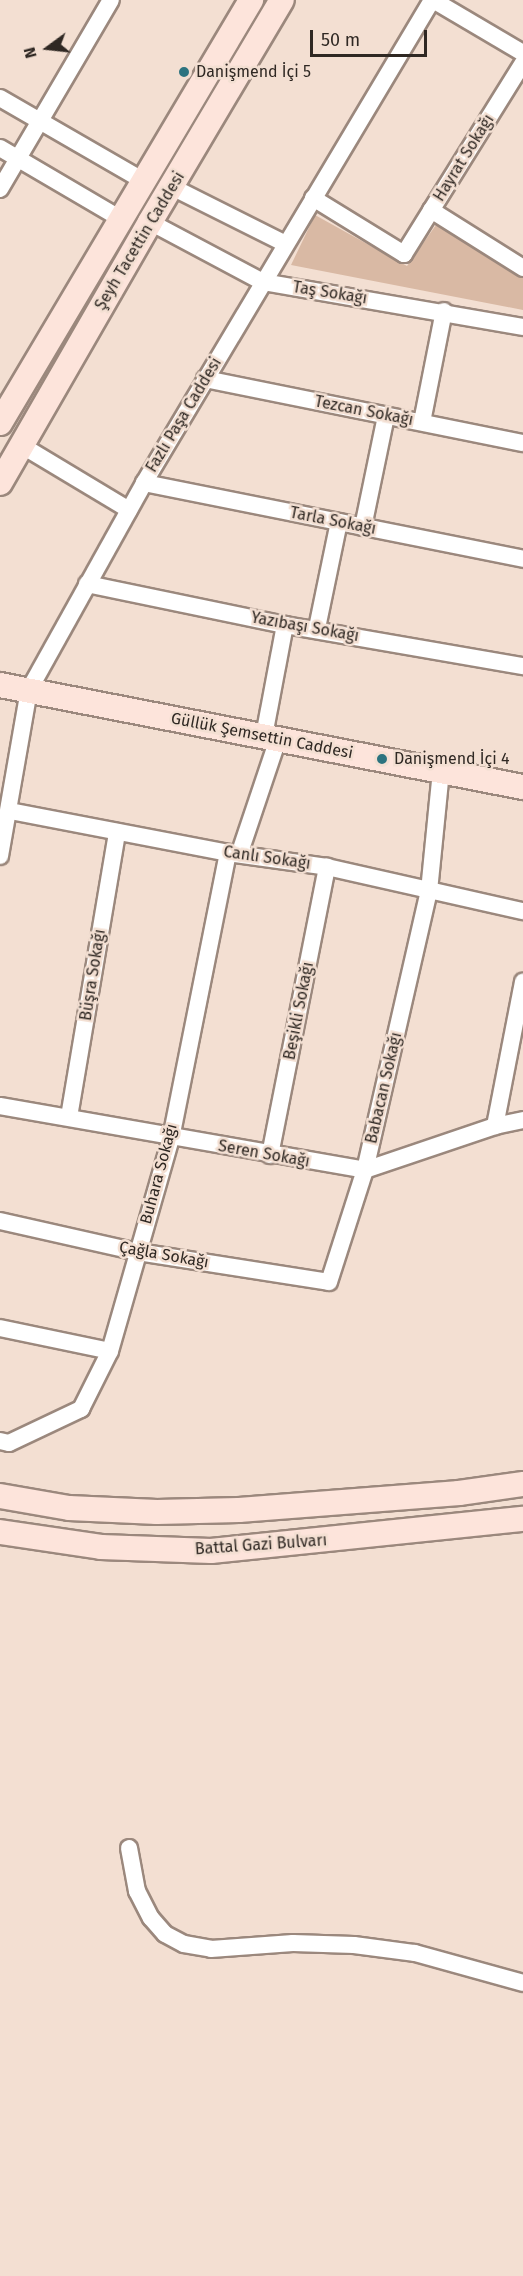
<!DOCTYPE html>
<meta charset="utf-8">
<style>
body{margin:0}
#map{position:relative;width:523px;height:2276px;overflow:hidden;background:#f3dfd2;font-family:"Fira Sans",sans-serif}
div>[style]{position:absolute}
.green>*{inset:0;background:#d9b9a4}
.roads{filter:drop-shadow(2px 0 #9b887d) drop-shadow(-2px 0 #9b887d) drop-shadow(0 2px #9b887d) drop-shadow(0 -2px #9b887d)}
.street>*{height:16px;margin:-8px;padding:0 8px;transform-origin:8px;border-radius:8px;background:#fff}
.secondary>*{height:24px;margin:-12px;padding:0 12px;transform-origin:12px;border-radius:12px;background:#fde4db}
.dots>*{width:16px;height:16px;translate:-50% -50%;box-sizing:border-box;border:3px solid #f3dfd2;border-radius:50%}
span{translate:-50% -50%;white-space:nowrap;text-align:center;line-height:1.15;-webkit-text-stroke:5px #f3dfd2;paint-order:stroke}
.poi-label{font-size:16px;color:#2f2823}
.left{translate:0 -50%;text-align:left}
.street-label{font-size:16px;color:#2f2823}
.north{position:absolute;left:18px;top:18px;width:60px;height:60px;-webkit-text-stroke:4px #f3dfd2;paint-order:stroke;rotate:255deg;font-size:16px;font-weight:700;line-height:24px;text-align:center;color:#2f2823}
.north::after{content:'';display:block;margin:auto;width:21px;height:27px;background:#2f2823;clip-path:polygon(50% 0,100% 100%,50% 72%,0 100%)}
.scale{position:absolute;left:310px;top:30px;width:117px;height:27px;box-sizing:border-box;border:3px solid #2f2823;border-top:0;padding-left:8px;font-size:18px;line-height:21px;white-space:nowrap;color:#2f2823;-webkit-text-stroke:4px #f3dfd2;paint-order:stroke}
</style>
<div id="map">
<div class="green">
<div style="clip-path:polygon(315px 215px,407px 266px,436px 225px,523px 275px,523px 310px,291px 265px)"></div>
</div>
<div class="roads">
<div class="street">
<div style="left:433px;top:0;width:104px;rotate:30.5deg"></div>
<div style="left:0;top:98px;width:166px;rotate:30deg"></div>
<div style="left:0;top:148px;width:140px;rotate:30.4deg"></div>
<div style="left:172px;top:187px;width:127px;rotate:26.6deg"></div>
<div style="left:0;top:189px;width:219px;rotate:-59.6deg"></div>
<div style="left:313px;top:198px;width:107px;rotate:31.6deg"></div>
<div style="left:404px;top:254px;width:225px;rotate:-58.1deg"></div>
<div style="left:431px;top:210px;width:109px;rotate:32.2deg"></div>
<div style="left:150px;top:222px;width:128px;rotate:28deg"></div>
<div style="left:263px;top:282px;width:264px;rotate:9.8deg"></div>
<div style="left:205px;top:379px;width:324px;rotate:11.4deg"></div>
<div style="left:422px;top:422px;width:113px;rotate:-78.8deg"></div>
<div style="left:21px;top:445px;width:126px;rotate:31deg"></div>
<div style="left:144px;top:483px;width:387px;rotate:11.3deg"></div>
<div style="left:363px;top:527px;width:113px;rotate:-78.3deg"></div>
<div style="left:87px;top:584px;width:202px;rotate:11.7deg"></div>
<div style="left:285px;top:625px;width:242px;rotate:9.8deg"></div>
<div style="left:317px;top:628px;width:108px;rotate:-78.3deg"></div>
<div style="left:264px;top:736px;width:113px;rotate:-79.3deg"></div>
<div style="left:10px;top:811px;width:222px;rotate:10.9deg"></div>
<div style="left:228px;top:853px;width:100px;rotate:8deg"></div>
<div style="left:327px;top:867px;width:201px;rotate:12.7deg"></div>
<div style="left:240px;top:852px;width:119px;rotate:-71.4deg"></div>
<div style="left:0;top:856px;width:169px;rotate:-80.1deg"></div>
<div style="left:29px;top:690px;width:237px;rotate:-60.9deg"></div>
<div style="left:144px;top:483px;width:562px;rotate:-59.19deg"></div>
<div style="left:0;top:1106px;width:371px;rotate:9.9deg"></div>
<div style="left:365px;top:1170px;width:137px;rotate:-18.7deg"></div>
<div style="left:495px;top:1126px;width:29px;rotate:-12deg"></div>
<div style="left:69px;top:1117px;width:289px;rotate:-80.4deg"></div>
<div style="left:495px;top:1126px;width:147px;rotate:-79deg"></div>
<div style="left:270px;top:1155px;width:294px;rotate:-78.8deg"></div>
<div style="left:0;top:1221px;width:141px;rotate:12.7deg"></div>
<div style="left:138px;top:1252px;width:193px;rotate:8.9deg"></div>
<div style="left:329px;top:1282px;width:118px;rotate:-72.2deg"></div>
<div style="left:365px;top:1170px;width:286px;rotate:-77.1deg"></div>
<div style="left:429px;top:891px;width:121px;rotate:-84.3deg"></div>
<div style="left:0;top:1328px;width:112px;rotate:11.8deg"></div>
<div style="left:0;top:1441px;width:9px;rotate:13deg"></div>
<div style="left:9px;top:1443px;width:80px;rotate:-25.3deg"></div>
<div style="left:81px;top:1409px;width:65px;rotate:-63.4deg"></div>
<div style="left:110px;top:1351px;width:222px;rotate:-74deg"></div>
<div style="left:171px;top:1138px;width:291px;rotate:-78.7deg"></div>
<div style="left:129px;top:1848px;width:44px;rotate:79.5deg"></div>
<div style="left:137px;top:1891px;width:30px;rotate:63deg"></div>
<div style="left:151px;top:1918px;width:21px;rotate:49deg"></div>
<div style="left:165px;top:1934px;width:21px;rotate:28deg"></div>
<div style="left:184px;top:1944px;width:27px;rotate:10deg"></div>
<div style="left:211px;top:1949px;width:82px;rotate:-4.2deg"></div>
<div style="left:293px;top:1943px;width:61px;rotate:1.9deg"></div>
<div style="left:354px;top:1945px;width:62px;rotate:7.5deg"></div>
<div style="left:415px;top:1953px;width:112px;rotate:15.5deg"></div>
</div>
<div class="secondary">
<div style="left:0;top:423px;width:492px;rotate:-59.3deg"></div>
<div style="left:0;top:483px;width:301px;rotate:-60.1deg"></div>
<div style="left:150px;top:222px;width:258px;rotate:-59.3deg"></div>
<div style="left:0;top:685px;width:533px;rotate:11.04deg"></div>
<div style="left:0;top:1496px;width:70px;rotate:9.9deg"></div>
<div style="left:69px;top:1508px;width:88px;rotate:2.6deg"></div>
<div style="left:157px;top:1512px;width:82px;rotate:-1.4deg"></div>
<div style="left:239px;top:1510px;width:221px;rotate:-4.4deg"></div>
<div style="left:459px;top:1493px;width:65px;rotate:-8deg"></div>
<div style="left:0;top:1532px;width:102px;rotate:8.4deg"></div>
<div style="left:101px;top:1547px;width:110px;rotate:2.1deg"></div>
<div style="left:211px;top:1551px;width:314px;rotate:-5.9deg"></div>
</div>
</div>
<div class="dots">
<div style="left:184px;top:72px;background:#2c737f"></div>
<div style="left:382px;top:759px;background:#2c737f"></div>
</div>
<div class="poi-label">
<span class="left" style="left:196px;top:72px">Danişmend İçi 5</span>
<span class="left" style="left:394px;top:759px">Danişmend İçi 4</span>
</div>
<div class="street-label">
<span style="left:464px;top:158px;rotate:-58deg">Hayrat Sokağı</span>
<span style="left:140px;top:241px;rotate:-59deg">Şeyh Tacettin Caddesi</span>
<span style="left:330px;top:293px;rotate:9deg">Taş Sokağı</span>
<span style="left:364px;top:411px;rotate:11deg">Tezcan Sokağı</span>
<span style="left:184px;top:415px;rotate:-59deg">Fazlı Paşa Caddesi</span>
<span style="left:333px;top:521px;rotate:11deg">Tarla Sokağı</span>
<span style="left:305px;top:627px;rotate:10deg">Yazıbaşı Sokağı</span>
<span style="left:262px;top:736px;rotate:11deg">Güllük Şemsettin Caddesi</span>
<span style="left:267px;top:858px;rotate:8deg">Canlı Sokağı</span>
<span style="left:93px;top:975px;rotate:-81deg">Büşra Sokağı</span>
<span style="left:299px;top:1011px;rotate:-79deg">Beşikli Sokağı</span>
<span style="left:384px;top:1088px;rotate:-77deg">Babacan Sokağı</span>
<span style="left:264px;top:1154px;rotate:10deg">Seren Sokağı</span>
<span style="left:159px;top:1174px;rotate:-75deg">Buhara Sokağı</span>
<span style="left:164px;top:1255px;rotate:10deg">Çağla Sokağı</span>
<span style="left:261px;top:1545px;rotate:-4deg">Battal Gazi Bulvarı</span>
</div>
<div class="north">N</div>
<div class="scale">50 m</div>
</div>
